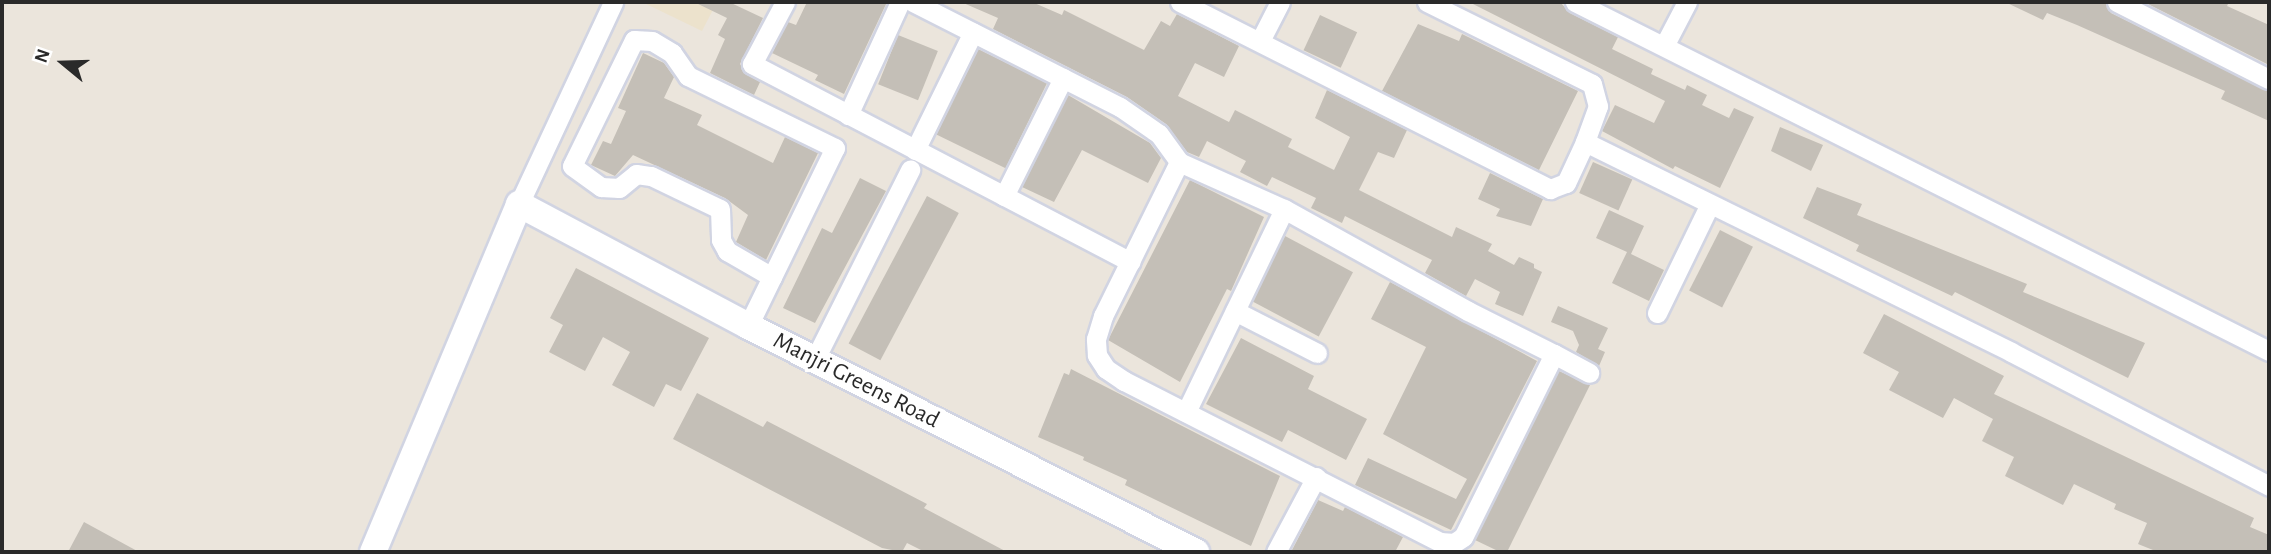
<!DOCTYPE html>
<style>
body{margin:0}
#map{position:relative;width:2271px;height:554px;overflow:hidden;background:#ebe5dc;font-family:"Alegreya Sans",sans-serif}
div>[style]{position:absolute}
.education>*{inset:0;background:#ece2cc}
.building>*{inset:0;background:#c4bfb7;transform-origin:0 0}
.roads{filter:drop-shadow(2px 0 #d1d4e2) drop-shadow(-2px 0 #d1d4e2) drop-shadow(0 2px #d1d4e2) drop-shadow(0 -2px #d1d4e2)}
.street>*{height:19px;margin:-9.5px;padding:0 9.5px;transform-origin:9.5px;border-radius:9.5px;background:#fff}
.secondary>*{height:26px;margin:-13px;padding:0 13px;transform-origin:13px;border-radius:13px;background:#fff}
span{translate:-50% -50%;white-space:nowrap;text-align:center;line-height:1.15;-webkit-text-stroke:7px #fff;paint-order:stroke}
.street-label{font-size:24px;color:#2a2a2a}
.frame{position:absolute;inset:0;border:4px solid #2a2a2a;pointer-events:none}
.north{position:absolute;left:28px;top:28px;width:70px;height:70px;-webkit-text-stroke:5px #fff;paint-order:stroke;rotate:289deg;font-size:19px;font-weight:700;line-height:28px;text-align:center;color:#2a2a2a}
.north::after{content:'';display:block;margin:auto;width:24px;height:32px;background:#2a2a2a;clip-path:polygon(50% 0,100% 100%,50% 72%,0 100%)}
</style>
<div id="map">
<div class="education">
<div style="clip-path:polygon(642px 2px,717px 2px,702px 31px)"></div>
</div>
<div class="building">
<div style="clip-path:polygon(694px 2px,729px 2px,763px 18px,740px 64px,746px 74px,760px 82px,754px 95px,710px 73px,725px 39px,718px 35px,727px 18px)"></div>
<div style="clip-path:polygon(807px 2px,887px 2px,844px 94px,815px 80px,818px 75px,772px 53px,769px 59px,788px 22px,796px 25px)"></div>
<div style="clip-path:polygon(961px 2px,1032px 2px,1062px 15px,1064px 10px,1144px 50px,1161px 21px,1170px 26px,1177px 14px,1239px 46px,1224px 77px,1195px 63px,1178px 96px,1229px 122px,1235px 110px,1292px 139px,1288px 147px,1334px 170px,1350px 137px,1315px 118px,1327px 90px,1407px 130px,1394px 158px,1378px 152px,1359px 190px,1452px 237px,1456px 227px,1492px 244px,1488px 251px,1514px 265px,1519px 257px,1534px 264px,1534px 268px,1542px 272px,1523px 316px,1495px 304px,1500px 292px,1475px 279px,1466px 296px,1425px 273px,1432px 260px,1345px 216px,1342px 223px,1311px 208px,1316px 198px,1272px 177px,1267px 186px,1240px 172px,1246px 161px,1207px 141px,1199px 157px,1187px 152px,1166px 124px,1127px 97px,993px 29px,998px 18px)"></div>
<div style="clip-path:polygon(1469px 2px,1560px 2px,1570px 13px,1618px 37px,1612px 49px,1653px 69px,1651px 74px,1685px 90px,1687px 85px,1707px 95px,1702px 105px,1729px 118px,1734px 108px,1754px 117px,1720px 188px,1675px 166px,1673px 169px,1602px 131px,1615px 105px,1654px 123px,1665px 101px)"></div>
<div style="clip-path:polygon(2005px 2px,2105px 2px,2111px 13px,2269px 91px,2269px 121px,2221px 99px,2225px 91px,2077px 25px,2047px 13px,2043px 20px)"></div>
<div style="clip-path:polygon(2144px 2px,2229px 2px,2227px 6px,2269px 25px,2269px 65px)"></div>
<div style="left:1320px;top:15px;width:41px;height:39px;rotate:25deg"></div>
<div style="clip-path:polygon(1418px 24px,1459px 41px,1462px 34px,1578px 91px,1539px 170px,1382px 91px)"></div>
<div style="left:898px;top:35px;width:43px;height:53px;rotate:22deg"></div>
<div style="left:978px;top:49px;width:77px;height:95px;rotate:26deg"></div>
<div style="clip-path:polygon(643px 53px,664px 63px,674px 77px,664px 98px,702px 115px,697px 125px,773px 163px,785px 137px,818px 153px,766px 260px,736px 242px,748px 215px,725px 198px,633px 155px,615px 176px,591px 165px,603px 141px,611px 144px,626px 111px,618px 108px)"></div>
<div style="clip-path:polygon(1068px 95px,1150px 143px,1161px 158px,1148px 183px,1082px 150px,1054px 202px,1022px 187px)"></div>
<div style="clip-path:polygon(1780px 127px,1823px 145px,1811px 171px,1771px 151px)"></div>
<div style="left:1593px;top:162px;width:43px;height:34px;rotate:24deg"></div>
<div style="clip-path:polygon(1490px 173px,1543px 199px,1531px 226px,1496px 216px,1500px 209px,1478px 199px)"></div>
<div style="clip-path:polygon(860px 178px,886px 191px,815px 323px,783px 308px,822px 228px,832px 233px)"></div>
<div style="clip-path:polygon(1190px 180px,1264px 217px,1231px 291px,1227px 289px,1180px 382px,1108px 340px)"></div>
<div style="clip-path:polygon(1817px 187px,1862px 204px,1857px 215px,2027px 284px,2023px 292px,2145px 343px,2128px 378px,1955px 292px,1952px 296px,1856px 251px,1859px 245px,1803px 218px)"></div>
<div style="left:927px;top:196px;width:36px;height:167px;rotate:28deg"></div>
<div style="clip-path:polygon(1609px 210px,1644px 226px,1631px 254px,1664px 270px,1649px 301px,1612px 283px,1627px 252px,1596px 238px)"></div>
<div style="left:1720px;top:230px;width:37px;height:68px;rotate:27deg"></div>
<div style="left:1285px;top:236px;width:77px;height:73px;rotate:28deg"></div>
<div style="clip-path:polygon(576px 268px,709px 338px,681px 391px,666px 384px,654px 407px,612px 385px,630px 352px,603px 337px,585px 371px,549px 352px,563px 325px,550px 318px)"></div>
<div style="clip-path:polygon(1390px 282px,1537px 361px,1451px 530px,1355px 485px,1368px 458px,1456px 499px,1467px 479px,1383px 434px,1426px 347px,1371px 319px)"></div>
<div style="clip-path:polygon(1558px 306px,1608px 328px,1598px 349px,1605px 352px,1599px 366px,1576px 352px,1579px 345px,1573px 331px,1551px 322px)"></div>
<div style="clip-path:polygon(1884px 314px,2004px 376px,1994px 394px,2254px 518px,2250px 527px,2269px 535px,2269px 552px,2158px 552px,2138px 544px,2147px 523px,2114px 509px,2116px 504px,2074px 484px,2063px 505px,2005px 476px,2014px 457px,1982px 441px,1993px 419px,1954px 398px,1943px 418px,1889px 390px,1899px 372px,1863px 353px)"></div>
<div style="clip-path:polygon(1241px 338px,1314px 376px,1308px 389px,1367px 419px,1346px 460px,1288px 430px,1282px 442px,1206px 404px)"></div>
<div style="clip-path:polygon(1071px 369px,1280px 476px,1251px 546px,1125px 485px,1127px 480px,1083px 460px,1084px 457px,1038px 437px,1064px 373px,1069px 375px)"></div>
<div style="clip-path:polygon(1559px 371px,1590px 385px,1507px 552px,1500px 552px,1475px 540px)"></div>
<div style="clip-path:polygon(697px 393px,763px 427px,767px 421px,927px 504px,924px 508px,1007px 552px,925px 552px,907px 543px,902px 552px,882px 548px,673px 439px)"></div>
<div style="clip-path:polygon(1318px 500px,1343px 511px,1345px 507px,1403px 537px,1395px 552px,1291px 552px)"></div>
<div style="clip-path:polygon(84px 522px,139px 552px,68px 552px)"></div>
</div>
<div class="roads">
<div class="street">
<div style="left:785px;top:2px;width:70px;rotate:118deg"></div>
<div style="left:752px;top:64px;width:427px;rotate:27.6deg"></div>
<div style="left:913px;top:2px;width:232px;rotate:26.9deg"></div>
<div style="left:1120px;top:107px;width:47px;rotate:34.7deg"></div>
<div style="left:1159px;top:134px;width:34px;rotate:54deg"></div>
<div style="left:1180px;top:2px;width:415px;rotate:26.8deg"></div>
<div style="left:1550px;top:189px;width:17px;rotate:-21deg"></div>
<div style="left:1566px;top:183px;width:45px;rotate:-65.1deg"></div>
<div style="left:1427px;top:2px;width:184px;rotate:26.4deg"></div>
<div style="left:1592px;top:84px;width:23px;rotate:75deg"></div>
<div style="left:1598px;top:106px;width:38px;rotate:110deg"></div>
<div style="left:1585px;top:142px;width:475px;rotate:26.2deg"></div>
<div style="left:2011px;top:352px;width:291px;rotate:27.4deg"></div>
<div style="left:1575px;top:2px;width:777px;rotate:26.7deg"></div>
<div style="left:2117px;top:2px;width:170px;rotate:26.9deg"></div>
<div style="left:1260px;top:41px;width:44px;rotate:-62.9deg"></div>
<div style="left:1664px;top:46px;width:50px;rotate:-62.4deg"></div>
<div style="left:848px;top:115px;width:124px;rotate:-65.3deg"></div>
<div style="left:915px;top:150px;width:131px;rotate:-63.8deg"></div>
<div style="left:1004px;top:196px;width:132px;rotate:-63.4deg"></div>
<div style="left:519px;top:204px;width:223px;rotate:-65deg"></div>
<div style="left:1235px;top:311px;width:92px;rotate:27.1deg"></div>
<div style="left:1657px;top:313px;width:121px;rotate:-64.1deg"></div>
<div style="left:748px;top:326px;width:198px;rotate:-64deg"></div>
<div style="left:835px;top:148px;width:164px;rotate:-153.9deg"></div>
<div style="left:688px;top:76px;width:28px;rotate:-125deg"></div>
<div style="left:672px;top:53px;width:23px;rotate:-149deg"></div>
<div style="left:652px;top:41px;width:18px;rotate:-177deg"></div>
<div style="left:634px;top:40px;width:140px;rotate:116.2deg"></div>
<div style="left:572px;top:166px;width:36px;rotate:36deg"></div>
<div style="left:601px;top:187px;width:18px;rotate:3deg"></div>
<div style="left:619px;top:188px;width:22px;rotate:-39deg"></div>
<div style="left:636px;top:174px;width:15px;rotate:8deg"></div>
<div style="left:651px;top:176px;width:76px;rotate:25.6deg"></div>
<div style="left:720px;top:209px;width:31px;rotate:88deg"></div>
<div style="left:721px;top:240px;width:13px;rotate:61deg"></div>
<div style="left:727px;top:251px;width:52px;rotate:30deg"></div>
<div style="left:1554px;top:354px;width:204px;rotate:116.4deg"></div>
<div style="left:1463px;top:537px;width:11px;rotate:146deg"></div>
<div style="left:1454px;top:543px;width:14px;rotate:-176deg"></div>
<div style="left:1440px;top:542px;width:355px;rotate:-153deg"></div>
<div style="left:1124px;top:381px;width:22px;rotate:-146deg"></div>
<div style="left:1106px;top:369px;width:17px;rotate:-123deg"></div>
<div style="left:1097px;top:355px;width:16px;rotate:-94deg"></div>
<div style="left:1096px;top:339px;width:24px;rotate:-73deg"></div>
<div style="left:1103px;top:316px;width:172px;rotate:-63.7deg"></div>
<div style="left:1179px;top:162px;width:115px;rotate:24.1deg"></div>
<div style="left:1284px;top:209px;width:210px;rotate:29deg"></div>
<div style="left:1468px;top:311px;width:96px;rotate:26.6deg"></div>
<div style="left:1554px;top:354px;width:40px;rotate:28deg"></div>
<div style="left:815px;top:359px;width:212px;rotate:-63.3deg"></div>
<div style="left:1186px;top:412px;width:225px;rotate:-64.2deg"></div>
<div style="left:1276px;top:552px;width:85px;rotate:-61.9deg"></div>
</div>
<div class="secondary">
<div style="left:373px;top:552px;width:377px;rotate:-67.2deg"></div>
<div style="left:519px;top:204px;width:259px;rotate:28deg"></div>
<div style="left:748px;top:326px;width:502px;rotate:26.77deg"></div>
</div>
</div>
<div class="street-label">
<span style="left:856px;top:381px;rotate:27deg">Manjri Greens Road</span>
</div>
<div class="frame"></div>
<div class="north">N</div>
</div>
